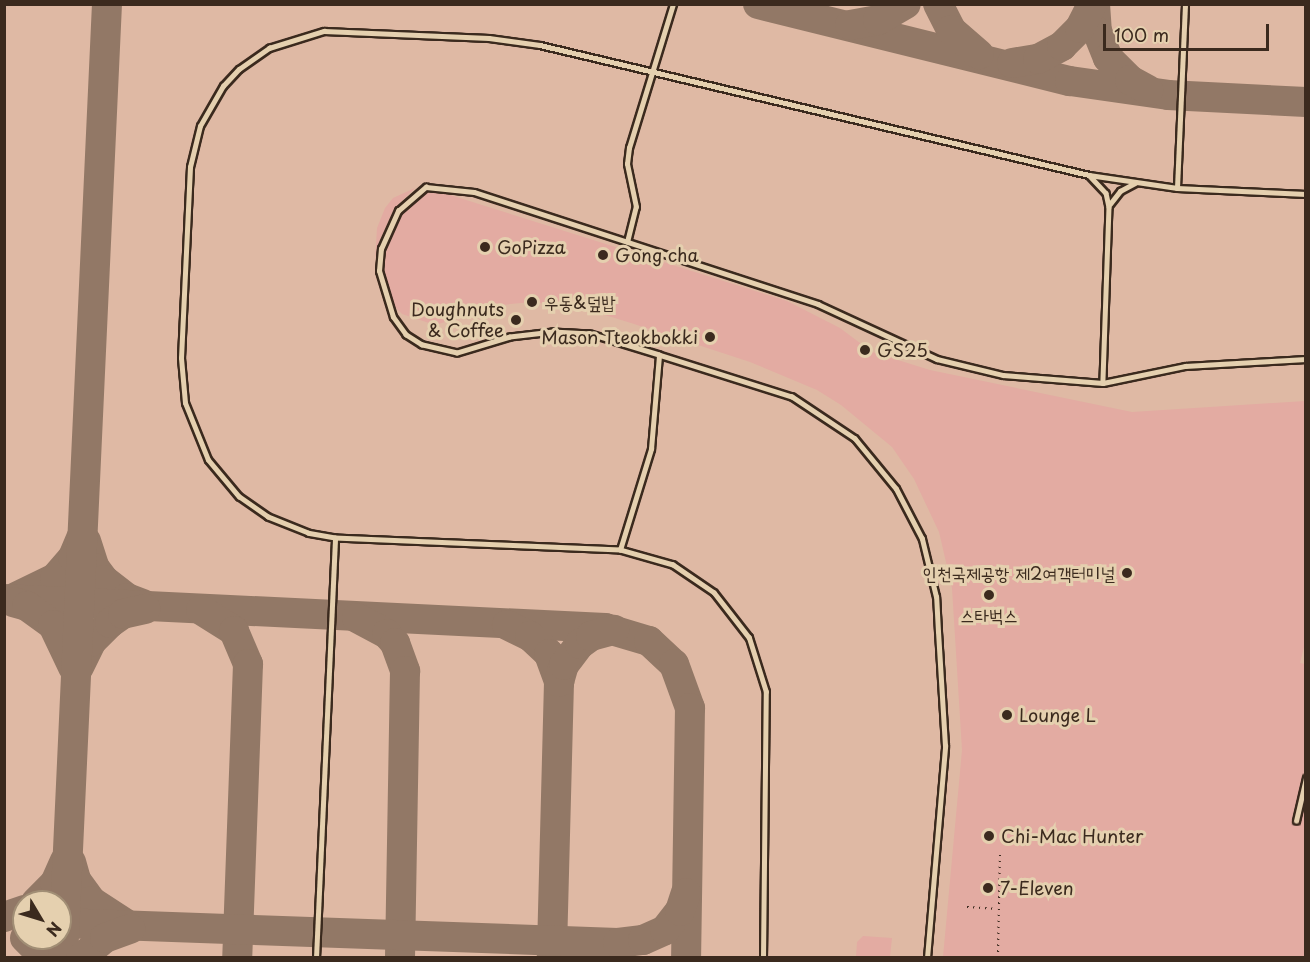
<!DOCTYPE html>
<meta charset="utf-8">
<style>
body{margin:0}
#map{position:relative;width:1310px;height:962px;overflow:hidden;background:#e8c7ae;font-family:"Playpen Sans","Poor Story",sans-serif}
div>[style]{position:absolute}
.built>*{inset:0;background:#dfb9a4}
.taxiway>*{height:30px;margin:-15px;padding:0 15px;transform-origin:15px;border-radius:15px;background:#927866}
.building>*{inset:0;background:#e3aba2}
.path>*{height:2px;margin-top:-1px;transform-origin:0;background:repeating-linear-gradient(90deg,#3b2a1e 0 1.5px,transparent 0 6px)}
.roads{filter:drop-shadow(2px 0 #3b2a1e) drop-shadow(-2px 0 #3b2a1e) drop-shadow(0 2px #3b2a1e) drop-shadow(0 -2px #3b2a1e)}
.lane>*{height:4.5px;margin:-2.25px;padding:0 2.25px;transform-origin:2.25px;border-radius:2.25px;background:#e5d0af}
.dots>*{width:16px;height:16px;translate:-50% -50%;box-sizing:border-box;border:3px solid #e5d0af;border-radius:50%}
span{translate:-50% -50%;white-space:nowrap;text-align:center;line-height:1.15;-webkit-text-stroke:6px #e5d0af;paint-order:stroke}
.poi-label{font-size:18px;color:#3b2a1e}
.left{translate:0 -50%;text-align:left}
.right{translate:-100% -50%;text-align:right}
.frame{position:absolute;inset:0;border:6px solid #3b2a1e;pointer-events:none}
.north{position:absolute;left:12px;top:890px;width:60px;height:60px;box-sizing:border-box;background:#e5d0af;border:2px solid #a18e75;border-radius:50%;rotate:128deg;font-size:16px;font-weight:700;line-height:24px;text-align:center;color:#3b2a1e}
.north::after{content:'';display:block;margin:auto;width:21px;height:27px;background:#3b2a1e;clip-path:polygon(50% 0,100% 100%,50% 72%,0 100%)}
.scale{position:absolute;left:1103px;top:24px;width:166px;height:27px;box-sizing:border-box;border:3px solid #3b2a1e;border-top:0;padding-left:8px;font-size:18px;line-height:21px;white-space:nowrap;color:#3b2a1e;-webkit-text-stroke:4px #e5d0af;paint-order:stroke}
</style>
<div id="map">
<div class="built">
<div style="clip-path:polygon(evenodd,5px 5px,1305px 5px,1305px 957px,5px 958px,5px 5px,24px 902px,60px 902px,60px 938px,24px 938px,24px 902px)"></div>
</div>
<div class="taxiway">
<div style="left:758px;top:4px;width:321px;rotate:13.9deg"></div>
<div style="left:1070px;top:81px;width:99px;rotate:8.1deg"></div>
<div style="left:1168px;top:95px;width:138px;rotate:2.9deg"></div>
<div style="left:938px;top:4px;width:29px;rotate:63deg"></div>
<div style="left:951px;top:30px;width:37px;rotate:41deg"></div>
<div style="left:1095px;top:4px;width:27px;rotate:86deg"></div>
<div style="left:1097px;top:31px;width:29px;rotate:68deg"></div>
<div style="left:1108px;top:58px;width:31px;rotate:45deg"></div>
<div style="left:1130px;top:80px;width:21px;rotate:29deg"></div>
<div style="left:850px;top:25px;width:28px;rotate:-10deg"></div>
<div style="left:878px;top:20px;width:32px;rotate:-30deg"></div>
<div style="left:1012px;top:63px;width:26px;rotate:-9deg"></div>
<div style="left:1038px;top:59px;width:27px;rotate:-28deg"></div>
<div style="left:1062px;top:46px;width:25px;rotate:-45deg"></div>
<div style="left:1080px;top:28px;width:27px;rotate:-63deg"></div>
<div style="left:86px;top:541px;width:28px;rotate:72deg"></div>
<div style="left:95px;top:568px;width:15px;rotate:53deg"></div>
<div style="left:104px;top:580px;width:29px;rotate:38deg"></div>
<div style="left:127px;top:598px;width:17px;rotate:21deg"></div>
<div style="left:16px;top:597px;width:43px;rotate:-26deg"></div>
<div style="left:55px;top:578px;width:28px;rotate:-49deg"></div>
<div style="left:73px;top:557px;width:21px;rotate:-67deg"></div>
<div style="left:4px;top:599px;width:602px;rotate:2.76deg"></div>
<div style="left:605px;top:628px;width:46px;rotate:16.5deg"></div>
<div style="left:649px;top:641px;width:34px;rotate:43deg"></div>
<div style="left:674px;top:664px;width:47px;rotate:70deg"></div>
<div style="left:690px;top:708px;width:250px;rotate:90.9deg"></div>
<div style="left:13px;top:602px;width:15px;rotate:16deg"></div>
<div style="left:27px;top:606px;width:32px;rotate:36deg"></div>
<div style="left:53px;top:625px;width:47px;rotate:64.5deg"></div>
<div style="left:201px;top:610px;width:39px;rotate:32deg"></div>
<div style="left:234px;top:631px;width:36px;rotate:67deg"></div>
<div style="left:248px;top:664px;width:294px;rotate:92.1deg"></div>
<div style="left:357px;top:618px;width:34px;rotate:28deg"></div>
<div style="left:387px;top:634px;width:12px;rotate:48deg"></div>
<div style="left:395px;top:643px;width:30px;rotate:70deg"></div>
<div style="left:405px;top:671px;width:287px;rotate:91deg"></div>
<div style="left:507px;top:625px;width:25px;rotate:26deg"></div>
<div style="left:530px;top:636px;width:26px;rotate:43deg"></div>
<div style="left:549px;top:654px;width:30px;rotate:70deg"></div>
<div style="left:559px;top:682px;width:276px;rotate:91.5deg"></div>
<div style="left:79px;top:667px;width:28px;rotate:-64deg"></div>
<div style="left:91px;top:642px;width:27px;rotate:-45deg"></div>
<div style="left:110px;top:623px;width:16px;rotate:-35deg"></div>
<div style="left:123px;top:614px;width:23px;rotate:-13deg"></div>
<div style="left:559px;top:682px;width:18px;rotate:-74deg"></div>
<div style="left:564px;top:665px;width:26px;rotate:-53deg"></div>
<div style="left:580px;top:644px;width:14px;rotate:-36deg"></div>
<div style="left:591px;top:636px;width:24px;rotate:-15deg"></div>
<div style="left:71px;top:862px;width:19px;rotate:74deg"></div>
<div style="left:76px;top:880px;width:26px;rotate:54deg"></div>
<div style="left:91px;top:901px;width:44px;rotate:33deg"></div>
<div style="left:36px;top:902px;width:27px;rotate:-45deg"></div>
<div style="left:55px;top:883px;width:24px;rotate:-66deg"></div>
<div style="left:4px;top:917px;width:21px;rotate:-19deg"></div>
<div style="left:60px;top:923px;width:558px;rotate:2.05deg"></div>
<div style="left:618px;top:943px;width:25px;rotate:-7deg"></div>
<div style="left:643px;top:940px;width:24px;rotate:-24deg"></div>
<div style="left:665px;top:930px;width:24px;rotate:-52deg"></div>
<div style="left:680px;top:911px;width:19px;rotate:-72deg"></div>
<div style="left:25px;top:938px;width:28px;rotate:45deg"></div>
<div style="left:63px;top:958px;width:955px;rotate:-87.36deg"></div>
<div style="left:81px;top:958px;width:31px;rotate:-40deg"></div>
<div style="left:105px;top:938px;width:27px;rotate:-20deg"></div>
</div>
<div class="building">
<div style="clip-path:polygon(415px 188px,394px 209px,377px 247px,375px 260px,377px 228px,385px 208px,393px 198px)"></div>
<div style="clip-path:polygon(427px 192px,447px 194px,787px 301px,840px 328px,872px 352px,930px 370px,1132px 412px,1305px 401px,1305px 643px,1300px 663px,1305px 664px,1305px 774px,1292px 821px,1294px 825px,1300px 824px,1305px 800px,1305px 957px,943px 957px,962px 750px,952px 588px,939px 532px,914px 479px,892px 447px,841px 405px,817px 390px,750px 362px,631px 323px,582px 308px,532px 302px,501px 305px,435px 325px,402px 314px,394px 306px,384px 271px,385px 250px,402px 214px)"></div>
<div style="clip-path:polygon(863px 936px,892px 938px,890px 957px,856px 957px,857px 942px)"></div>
</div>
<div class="path">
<div style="left:967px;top:907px;width:30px;rotate:4deg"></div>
<div style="left:998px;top:958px;width:103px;rotate:-88.9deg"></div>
</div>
<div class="roads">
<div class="lane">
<div style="left:1090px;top:176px;width:23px;rotate:47deg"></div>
<div style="left:1106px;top:193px;width:14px;rotate:78deg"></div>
<div style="left:1109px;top:207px;width:176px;rotate:92deg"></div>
<div style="left:1177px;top:188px;width:184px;rotate:-87.5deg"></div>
<div style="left:1110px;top:204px;width:16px;rotate:-52deg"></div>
<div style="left:1120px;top:191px;width:17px;rotate:-28deg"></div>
<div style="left:627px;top:242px;width:36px;rotate:-76deg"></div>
<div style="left:636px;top:207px;width:44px;rotate:-101.8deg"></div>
<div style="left:627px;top:164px;width:16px;rotate:-83deg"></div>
<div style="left:629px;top:148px;width:151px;rotate:-73deg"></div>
<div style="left:620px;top:550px;width:106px;rotate:-72.9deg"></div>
<div style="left:651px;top:449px;width:94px;rotate:-85.1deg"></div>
<div style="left:1296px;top:821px;width:44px;rotate:-76.9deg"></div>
<div style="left:316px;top:958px;width:420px;rotate:-87.4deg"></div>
<div style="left:763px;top:958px;width:266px;rotate:-89.4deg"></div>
<div style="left:766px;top:692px;width:57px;rotate:-107.5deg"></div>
<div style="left:749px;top:638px;width:57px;rotate:-127.9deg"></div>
<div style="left:714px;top:593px;width:50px;rotate:-145.7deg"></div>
<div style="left:673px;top:565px;width:55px;rotate:-164.2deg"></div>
<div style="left:620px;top:550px;width:285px;rotate:-177.6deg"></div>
<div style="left:335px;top:538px;width:27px;rotate:-170deg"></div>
<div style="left:308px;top:533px;width:43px;rotate:-158.2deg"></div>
<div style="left:268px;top:517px;width:35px;rotate:-145deg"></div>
<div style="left:239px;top:497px;width:48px;rotate:-130deg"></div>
<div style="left:208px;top:460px;width:61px;rotate:-112deg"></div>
<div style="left:185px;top:403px;width:45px;rotate:-95.1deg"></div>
<div style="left:181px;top:358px;width:191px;rotate:-87.3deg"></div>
<div style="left:190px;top:167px;width:42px;rotate:-76.3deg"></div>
<div style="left:200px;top:126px;width:46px;rotate:-60.1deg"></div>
<div style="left:223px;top:86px;width:23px;rotate:-47deg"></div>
<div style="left:239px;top:69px;width:37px;rotate:-35deg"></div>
<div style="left:269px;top:48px;width:58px;rotate:-17.2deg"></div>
<div style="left:324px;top:31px;width:165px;rotate:2.4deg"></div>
<div style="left:489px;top:38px;width:51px;rotate:7.8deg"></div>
<div style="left:540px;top:45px;width:564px;rotate:13.32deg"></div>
<div style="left:1089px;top:175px;width:89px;rotate:8.4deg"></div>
<div style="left:1177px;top:188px;width:129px;rotate:2.7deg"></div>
<div style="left:927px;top:958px;width:213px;rotate:-85.1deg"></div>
<div style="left:945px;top:746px;width:114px;rotate:-93.5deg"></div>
<div style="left:938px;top:632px;width:35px;rotate:-93deg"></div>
<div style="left:936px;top:597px;width:60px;rotate:-103.6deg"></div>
<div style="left:922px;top:539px;width:56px;rotate:-117.5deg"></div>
<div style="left:896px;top:489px;width:65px;rotate:-129.4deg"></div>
<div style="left:855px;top:439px;width:76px;rotate:-146.3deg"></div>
<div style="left:792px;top:397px;width:139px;rotate:-162.5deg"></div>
<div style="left:659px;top:355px;width:72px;rotate:-163.1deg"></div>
<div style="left:590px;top:334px;width:37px;rotate:-177deg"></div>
<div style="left:553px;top:332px;width:43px;rotate:173.4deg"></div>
<div style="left:510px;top:337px;width:55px;rotate:163.2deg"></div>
<div style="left:457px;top:353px;width:36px;rotate:-167deg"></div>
<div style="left:422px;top:345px;width:19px;rotate:-148deg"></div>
<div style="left:406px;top:335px;width:22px;rotate:-126deg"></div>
<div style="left:393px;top:317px;width:48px;rotate:-106.9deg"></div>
<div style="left:379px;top:271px;width:22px;rotate:-85deg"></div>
<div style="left:381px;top:249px;width:42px;rotate:-65.9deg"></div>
<div style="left:398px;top:211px;width:37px;rotate:-41deg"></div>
<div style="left:426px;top:187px;width:48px;rotate:5.9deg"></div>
<div style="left:474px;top:192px;width:362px;rotate:18deg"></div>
<div style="left:818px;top:304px;width:131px;rotate:24.8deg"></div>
<div style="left:937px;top:359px;width:68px;rotate:13.6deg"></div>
<div style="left:1003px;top:375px;width:100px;rotate:4.6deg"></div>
<div style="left:1103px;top:383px;width:84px;rotate:-11.7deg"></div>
<div style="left:1185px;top:366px;width:121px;rotate:-3.3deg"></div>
</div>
</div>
<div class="dots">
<div style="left:485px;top:247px;background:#3b2a1e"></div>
<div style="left:603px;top:255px;background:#3b2a1e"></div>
<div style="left:532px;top:302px;background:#3b2a1e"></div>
<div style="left:516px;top:320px;background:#3b2a1e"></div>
<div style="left:710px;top:337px;background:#3b2a1e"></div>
<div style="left:865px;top:350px;background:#3b2a1e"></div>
<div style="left:1127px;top:573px;background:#3b2a1e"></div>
<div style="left:989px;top:595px;background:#3b2a1e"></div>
<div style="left:1007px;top:715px;background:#3b2a1e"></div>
<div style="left:989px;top:836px;background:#3b2a1e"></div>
<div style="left:988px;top:888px;background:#3b2a1e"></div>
</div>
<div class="poi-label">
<span class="left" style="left:497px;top:247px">GoPizza</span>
<span class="left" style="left:615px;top:255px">Gong cha</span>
<span class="left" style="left:544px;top:302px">우동&amp;덮밥</span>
<span class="right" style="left:504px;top:320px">Doughnuts<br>&amp; Coffee</span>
<span class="right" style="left:698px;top:337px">Mason Tteokbokki</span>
<span class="left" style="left:877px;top:350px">GS25</span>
<span class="right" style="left:1115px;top:573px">인천국제공항 제2여객터미널</span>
<span style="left:989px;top:615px">스타벅스</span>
<span class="left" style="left:1019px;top:715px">Lounge L</span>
<span class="left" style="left:1001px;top:836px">Chi-Mac Hunter</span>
<span class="left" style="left:1000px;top:888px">7-Eleven</span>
</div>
<div class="frame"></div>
<div class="north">N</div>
<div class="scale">100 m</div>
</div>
